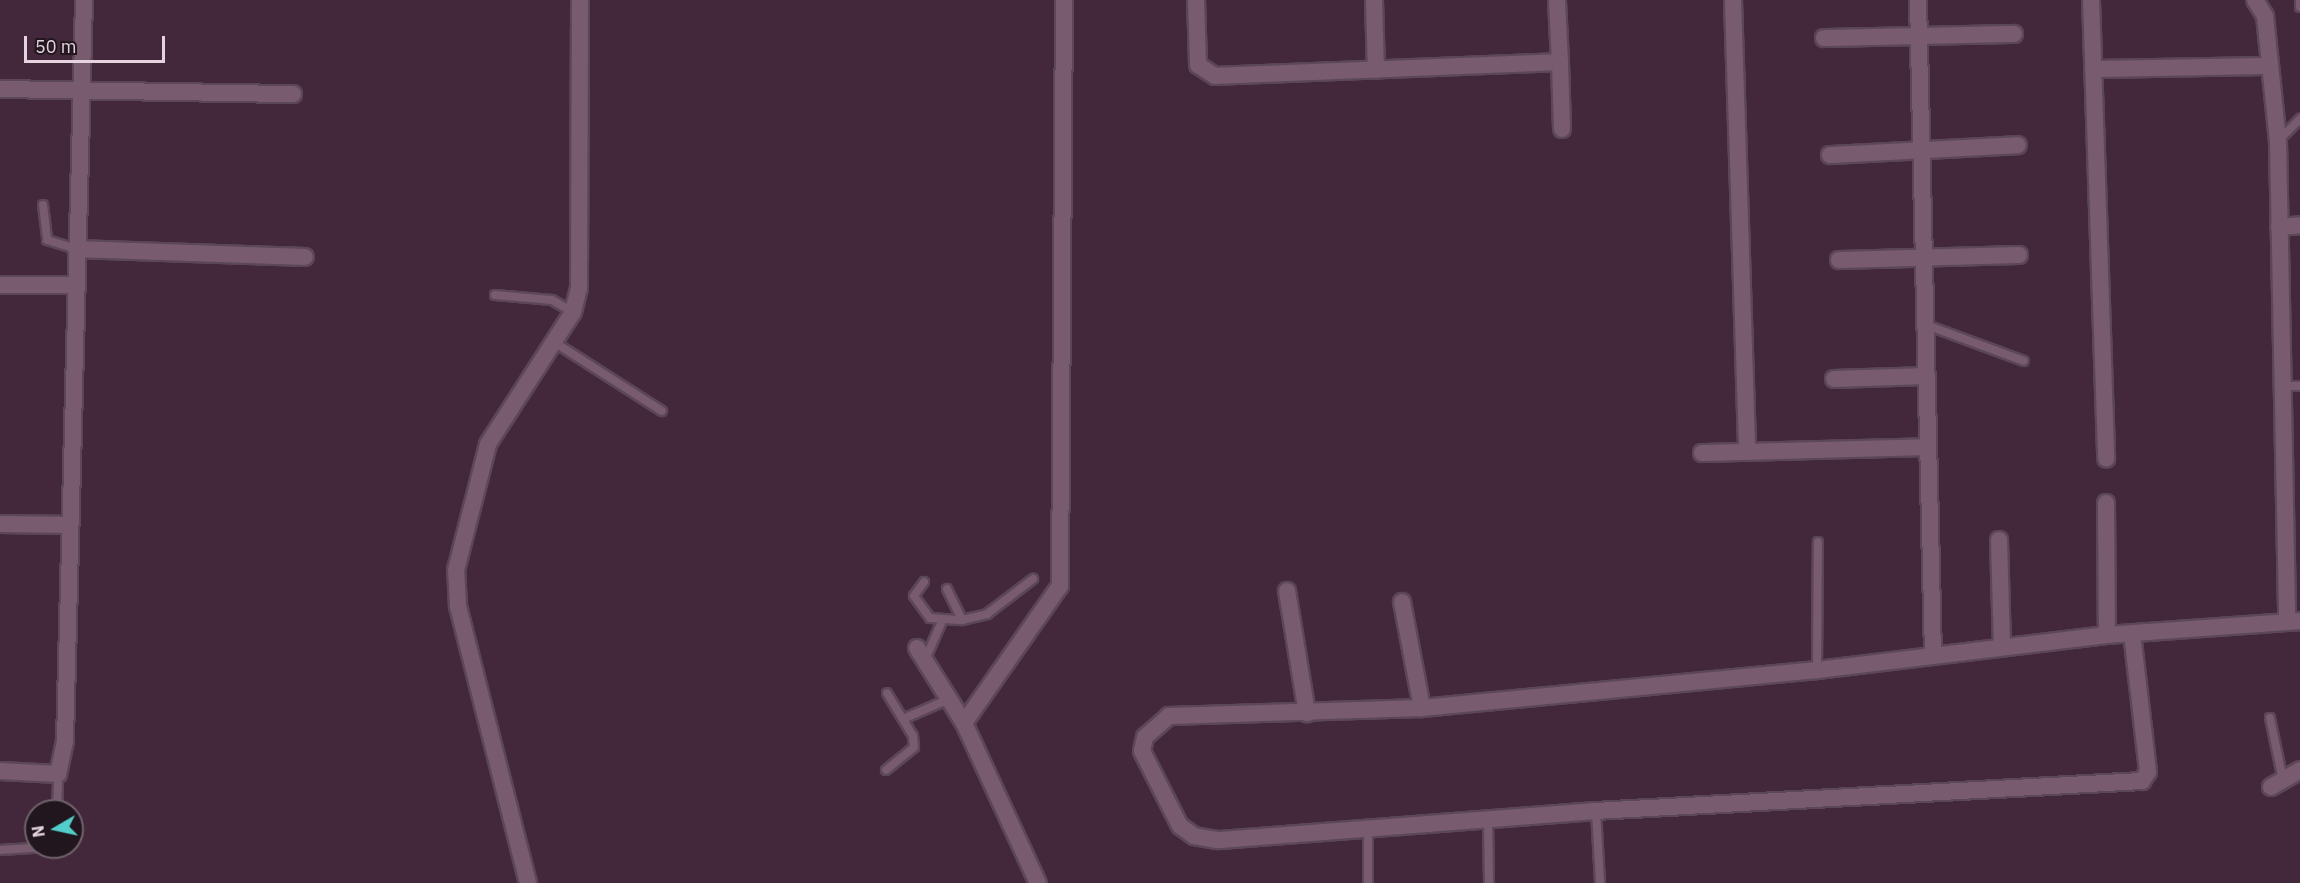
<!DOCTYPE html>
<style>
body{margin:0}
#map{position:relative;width:2300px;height:883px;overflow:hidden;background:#42283a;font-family:"IBM Plex Sans",sans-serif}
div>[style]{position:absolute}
.roads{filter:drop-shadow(2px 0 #5c4756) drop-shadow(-2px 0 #5c4756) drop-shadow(0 2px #5c4756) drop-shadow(0 -2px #5c4756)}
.lane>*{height:8px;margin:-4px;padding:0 4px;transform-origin:4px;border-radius:4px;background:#785b6f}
.street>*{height:16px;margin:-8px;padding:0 8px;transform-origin:8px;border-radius:8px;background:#785b6f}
span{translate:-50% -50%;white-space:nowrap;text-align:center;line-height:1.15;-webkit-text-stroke:6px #21151e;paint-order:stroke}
.north{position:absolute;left:24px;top:799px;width:60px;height:60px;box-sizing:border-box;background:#21151e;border:2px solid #6f616b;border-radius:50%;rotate:261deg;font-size:16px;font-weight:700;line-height:24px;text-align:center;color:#e5d4df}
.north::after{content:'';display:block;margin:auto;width:21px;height:27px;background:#53cdca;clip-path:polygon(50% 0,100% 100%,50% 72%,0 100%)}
.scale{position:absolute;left:24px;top:36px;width:141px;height:27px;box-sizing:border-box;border:3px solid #e5d4df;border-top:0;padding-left:8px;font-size:18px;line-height:21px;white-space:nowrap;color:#e5d4df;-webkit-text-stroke:4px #21151e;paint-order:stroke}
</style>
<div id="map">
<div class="roads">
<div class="lane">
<div style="left:2300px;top:0;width:7px;rotate:90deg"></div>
<div style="left:2279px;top:140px;width:30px;rotate:-45deg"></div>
<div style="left:43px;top:205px;width:35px;rotate:83deg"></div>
<div style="left:47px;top:240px;width:30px;rotate:17deg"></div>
<div style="left:495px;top:295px;width:57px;rotate:5deg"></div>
<div style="left:552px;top:300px;width:24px;rotate:30deg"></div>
<div style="left:1926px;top:325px;width:104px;rotate:20.2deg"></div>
<div style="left:554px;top:342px;width:128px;rotate:32.6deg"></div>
<div style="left:2282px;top:386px;width:18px"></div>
<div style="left:924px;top:582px;width:17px;rotate:126deg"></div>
<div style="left:914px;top:596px;width:27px;rotate:54deg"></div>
<div style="left:930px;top:618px;width:32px;rotate:4deg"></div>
<div style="left:962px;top:620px;width:26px;rotate:-13deg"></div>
<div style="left:987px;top:614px;width:58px;rotate:-37.3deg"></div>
<div style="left:947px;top:589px;width:34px;rotate:64deg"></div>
<div style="left:925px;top:660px;width:43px;rotate:-66.4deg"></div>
<div style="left:1817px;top:670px;width:128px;rotate:-89.6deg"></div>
<div style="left:2270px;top:718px;width:63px;rotate:78.2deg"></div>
<div style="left:903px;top:719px;width:50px;rotate:-23.5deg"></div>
<div style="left:886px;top:770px;width:36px;rotate:-39deg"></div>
<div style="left:914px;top:747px;width:11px;rotate:-95deg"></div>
<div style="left:913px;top:736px;width:50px;rotate:-121.2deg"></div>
<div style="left:57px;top:811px;width:37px;rotate:-88deg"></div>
<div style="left:1596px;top:811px;width:72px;rotate:86.8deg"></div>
<div style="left:1488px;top:819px;width:64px;rotate:89.1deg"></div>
<div style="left:0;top:850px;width:49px;rotate:-3.5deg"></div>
<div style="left:1368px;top:883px;width:53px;rotate:-90deg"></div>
</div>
<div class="street">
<div style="left:1196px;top:0;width:65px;rotate:88.2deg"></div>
<div style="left:1198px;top:65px;width:20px;rotate:33deg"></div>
<div style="left:1215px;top:76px;width:345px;rotate:-2.3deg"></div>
<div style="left:1560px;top:62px;width:62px;rotate:-92.8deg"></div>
<div style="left:1374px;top:0;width:70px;rotate:88.4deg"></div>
<div style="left:1733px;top:0;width:450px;rotate:88.2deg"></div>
<div style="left:1918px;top:0;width:654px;rotate:88.69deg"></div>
<div style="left:2091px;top:0;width:459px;rotate:88.1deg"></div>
<div style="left:2255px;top:0;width:19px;rotate:58deg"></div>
<div style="left:2265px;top:16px;width:126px;rotate:84.1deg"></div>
<div style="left:2278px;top:141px;width:480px;rotate:88.9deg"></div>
<div style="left:1824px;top:38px;width:190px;rotate:-1.2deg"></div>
<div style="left:1560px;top:62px;width:67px;rotate:88.3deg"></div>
<div style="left:2093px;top:69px;width:177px;rotate:-1deg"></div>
<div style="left:0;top:89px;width:293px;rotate:1deg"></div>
<div style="left:1830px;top:155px;width:188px;rotate:-3deg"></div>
<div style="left:2279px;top:227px;width:21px;rotate:-5deg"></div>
<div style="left:76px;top:249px;width:229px;rotate:2deg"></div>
<div style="left:1839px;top:260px;width:180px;rotate:-1.6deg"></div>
<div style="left:0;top:285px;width:74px"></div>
<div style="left:1834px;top:379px;width:93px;rotate:-1.8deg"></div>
<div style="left:1702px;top:453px;width:226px;rotate:-1.5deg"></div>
<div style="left:2106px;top:503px;width:132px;rotate:89.6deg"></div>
<div style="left:0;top:524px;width:69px;rotate:0.8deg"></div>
<div style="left:1999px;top:540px;width:106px;rotate:88.4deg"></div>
<div style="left:1287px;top:591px;width:124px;rotate:80.7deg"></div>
<div style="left:1402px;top:602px;width:108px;rotate:79.3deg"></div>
<div style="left:2132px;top:633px;width:140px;rotate:83.4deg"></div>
<div style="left:2148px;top:772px;width:11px;rotate:124deg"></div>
<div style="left:2142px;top:781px;width:547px;rotate:176.86deg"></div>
<div style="left:1596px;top:811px;width:380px;rotate:175.6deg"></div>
<div style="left:1217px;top:840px;width:23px;rotate:-170deg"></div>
<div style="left:1194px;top:836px;width:17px;rotate:-144deg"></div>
<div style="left:1180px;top:826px;width:84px;rotate:-116.9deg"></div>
<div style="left:1142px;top:751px;width:14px;rotate:-78deg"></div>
<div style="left:1145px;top:737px;width:32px;rotate:-41deg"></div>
<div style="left:1169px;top:716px;width:253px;rotate:-1.8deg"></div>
<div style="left:1422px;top:708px;width:397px;rotate:-5.5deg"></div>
<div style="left:1817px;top:670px;width:292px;rotate:-6.9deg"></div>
<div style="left:2107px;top:635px;width:194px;rotate:-4.1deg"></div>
<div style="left:917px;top:648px;width:89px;rotate:57.9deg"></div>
<div style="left:964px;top:723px;width:176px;rotate:65.2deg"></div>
<div style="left:964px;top:723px;width:167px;rotate:-55deg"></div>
<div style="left:1060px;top:586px;width:586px;rotate:-89.61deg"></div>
<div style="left:0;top:771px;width:58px;rotate:3deg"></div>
<div style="left:58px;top:774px;width:35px;rotate:-78deg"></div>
<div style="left:65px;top:740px;width:740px;rotate:-88.53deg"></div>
<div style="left:2271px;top:787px;width:34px;rotate:-30deg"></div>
<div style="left:528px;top:883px;width:286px;rotate:-104.2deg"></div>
<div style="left:458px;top:606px;width:36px;rotate:-93deg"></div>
<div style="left:456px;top:570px;width:130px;rotate:-75.7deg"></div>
<div style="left:488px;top:444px;width:157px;rotate:-57.2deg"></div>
<div style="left:573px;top:312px;width:25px;rotate:-76deg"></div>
<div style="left:579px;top:288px;width:288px;rotate:-89.8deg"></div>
</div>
</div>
<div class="north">N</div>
<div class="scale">50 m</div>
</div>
